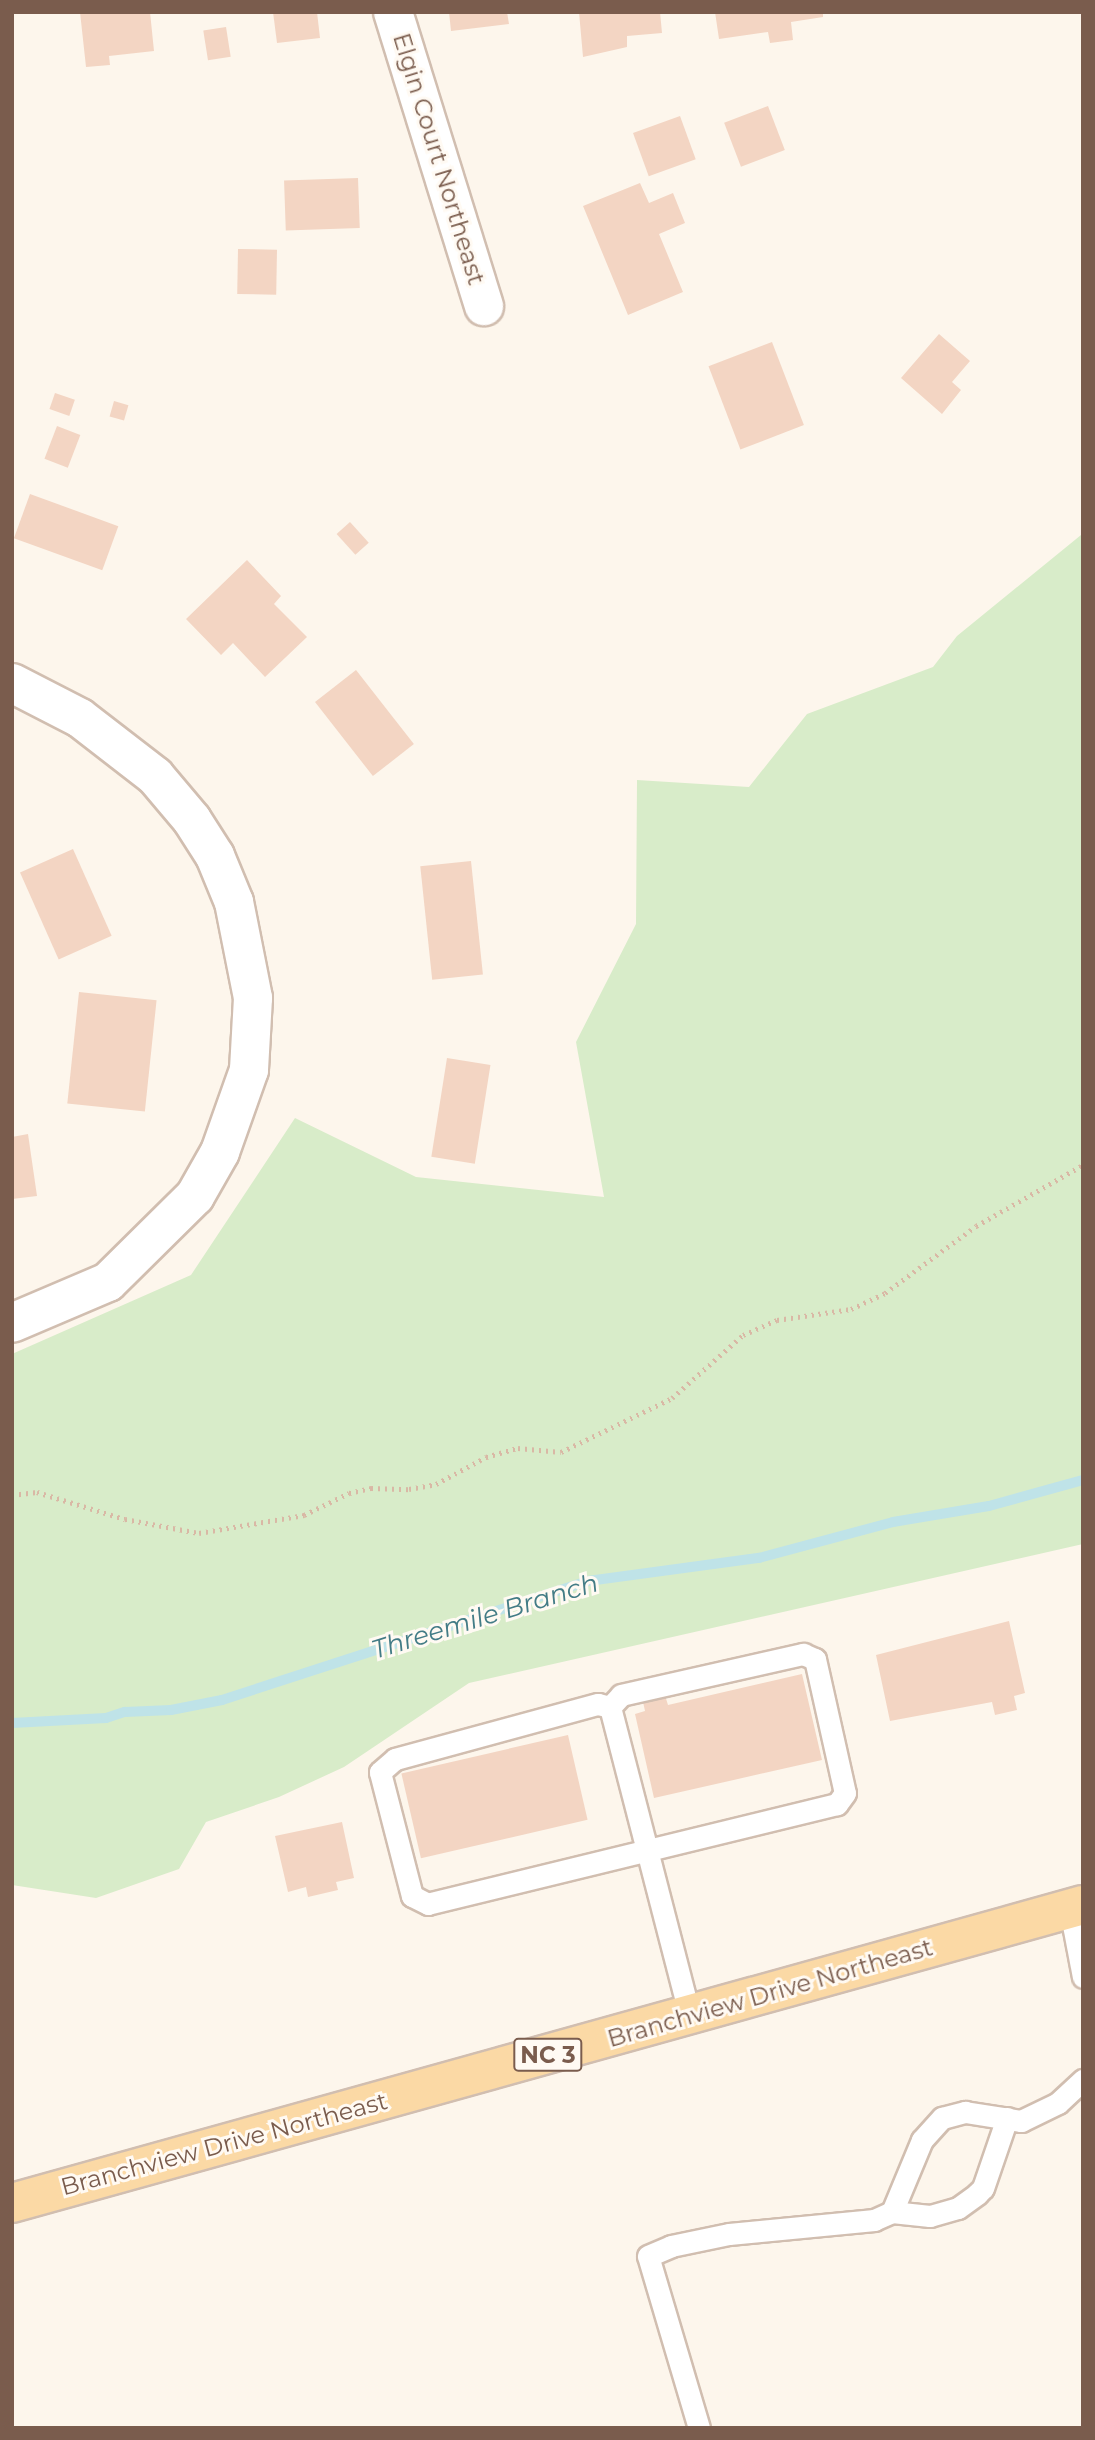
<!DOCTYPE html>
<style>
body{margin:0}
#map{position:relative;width:1095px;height:2440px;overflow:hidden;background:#fdf6ec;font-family:Montserrat,sans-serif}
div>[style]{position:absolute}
.green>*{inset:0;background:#d8ecc9}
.stream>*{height:10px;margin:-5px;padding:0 5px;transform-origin:5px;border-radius:5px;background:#bfe3e8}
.building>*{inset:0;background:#f3d5c3;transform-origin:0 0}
.path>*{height:4.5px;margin-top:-2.25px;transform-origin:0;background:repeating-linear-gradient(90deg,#d9b8a5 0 2px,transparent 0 7px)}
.roads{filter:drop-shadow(2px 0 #d1beb0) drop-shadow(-2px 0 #d1beb0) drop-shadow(0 2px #d1beb0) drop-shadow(0 -2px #d1beb0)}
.service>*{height:21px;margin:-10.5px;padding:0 10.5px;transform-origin:10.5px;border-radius:10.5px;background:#fff}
.minor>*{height:38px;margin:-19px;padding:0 19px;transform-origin:19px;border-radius:19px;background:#fff}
.primary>*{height:38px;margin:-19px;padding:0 19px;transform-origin:19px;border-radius:19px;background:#fbd9a5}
span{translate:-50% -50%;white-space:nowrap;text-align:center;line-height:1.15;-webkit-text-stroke:6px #fffaf3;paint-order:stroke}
.shield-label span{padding:2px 5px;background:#fffaf3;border:2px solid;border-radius:5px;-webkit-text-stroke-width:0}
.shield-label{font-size:23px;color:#7a5c4d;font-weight:700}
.street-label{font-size:24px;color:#7a5c4d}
.water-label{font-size:26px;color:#437c86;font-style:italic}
.frame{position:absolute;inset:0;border:14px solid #7a5c4d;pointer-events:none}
</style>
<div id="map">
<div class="green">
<div style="clip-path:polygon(1081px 535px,1083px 1544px,469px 1683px,344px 1767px,279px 1797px,206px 1822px,179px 1869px,96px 1898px,12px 1885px,12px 1354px,191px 1275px,295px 1118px,416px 1177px,604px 1197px,576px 1042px,636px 924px,637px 780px,749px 787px,807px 714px,933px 667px,957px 636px)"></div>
</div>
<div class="stream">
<div style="left:12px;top:1723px;width:94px;rotate:-3deg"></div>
<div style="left:106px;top:1718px;width:20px;rotate:-18deg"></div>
<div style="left:125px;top:1712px;width:46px;rotate:-2.5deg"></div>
<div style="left:171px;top:1710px;width:52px;rotate:-11.1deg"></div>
<div style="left:222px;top:1700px;width:385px;rotate:-18deg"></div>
<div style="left:588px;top:1581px;width:173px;rotate:-7.7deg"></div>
<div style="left:759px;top:1558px;width:139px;rotate:-15deg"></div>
<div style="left:893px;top:1522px;width:97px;rotate:-9.5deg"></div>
<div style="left:989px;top:1506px;width:98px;rotate:-15.5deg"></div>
</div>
<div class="building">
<div style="clip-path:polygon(80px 12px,150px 12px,154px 51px,109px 56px,110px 65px,86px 67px)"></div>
<div style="clip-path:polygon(273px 12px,317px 12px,320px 38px,277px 43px)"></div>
<div style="clip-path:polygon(449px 12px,507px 12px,509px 24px,451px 31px)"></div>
<div style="clip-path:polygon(579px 12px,660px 12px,662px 33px,627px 36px,627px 47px,583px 57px)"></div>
<div style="clip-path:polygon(715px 12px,823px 12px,823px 17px,791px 22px,793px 40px,770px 43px,768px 32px,719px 39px)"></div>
<div style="left:226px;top:27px;width:30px;height:23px;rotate:81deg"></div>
<div style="left:768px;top:106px;width:47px;height:47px;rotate:69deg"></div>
<div style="left:680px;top:116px;width:46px;height:50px;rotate:70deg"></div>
<div style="left:358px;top:178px;width:50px;height:74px;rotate:88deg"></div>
<div style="clip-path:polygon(640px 183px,649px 203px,673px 193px,685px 223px,659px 234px,683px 292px,628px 315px,583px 206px)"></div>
<div style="left:238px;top:249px;width:39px;height:45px;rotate:1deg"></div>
<div style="clip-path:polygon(939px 334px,970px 361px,952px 382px,961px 390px,942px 414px,901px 378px)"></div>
<div style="left:772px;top:342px;width:89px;height:68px;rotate:69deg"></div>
<div style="left:55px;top:393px;width:21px;height:17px;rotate:19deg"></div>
<div style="left:114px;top:401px;width:15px;height:16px;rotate:16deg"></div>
<div style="left:57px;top:426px;width:25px;height:35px;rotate:21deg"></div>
<div style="left:30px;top:494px;width:94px;height:47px;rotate:20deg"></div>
<div style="left:350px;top:522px;width:28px;height:18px;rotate:48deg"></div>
<div style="clip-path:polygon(247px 560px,281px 596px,274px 604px,307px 637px,265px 677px,233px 643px,221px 655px,186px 619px)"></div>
<div style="left:356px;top:670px;width:94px;height:52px;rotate:52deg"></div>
<div style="left:73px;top:849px;width:95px;height:58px;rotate:66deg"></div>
<div style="left:471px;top:861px;width:114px;height:51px;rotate:84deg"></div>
<div style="left:79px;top:992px;width:78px;height:112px;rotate:6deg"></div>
<div style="left:447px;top:1058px;width:44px;height:100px;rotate:9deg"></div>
<div style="clip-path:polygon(28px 1134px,37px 1196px,12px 1199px,12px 1137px)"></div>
<div style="clip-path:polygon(1009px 1621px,1025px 1693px,1014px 1696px,1017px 1710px,995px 1715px,992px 1702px,890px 1721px,876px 1655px)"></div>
<div style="clip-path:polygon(802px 1674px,822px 1760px,654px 1798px,635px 1714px,645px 1711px,642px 1697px,664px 1692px,668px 1705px)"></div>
<div style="left:568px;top:1735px;width:87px;height:171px;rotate:77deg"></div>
<div style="clip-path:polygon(342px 1822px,354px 1878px,336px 1882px,338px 1890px,308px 1897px,306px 1887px,288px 1892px,275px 1836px)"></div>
</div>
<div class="path">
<div style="left:12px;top:1495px;width:25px;rotate:-7deg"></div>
<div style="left:37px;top:1492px;width:92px;rotate:17.1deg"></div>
<div style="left:125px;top:1519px;width:75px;rotate:10.7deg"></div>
<div style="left:199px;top:1533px;width:107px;rotate:-9.7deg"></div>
<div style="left:304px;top:1515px;width:50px;rotate:-26.1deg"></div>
<div style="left:349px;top:1493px;width:23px;rotate:-13deg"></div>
<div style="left:371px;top:1488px;width:38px;rotate:2deg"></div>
<div style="left:409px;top:1489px;width:27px;rotate:-10deg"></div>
<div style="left:436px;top:1484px;width:57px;rotate:-28.4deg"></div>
<div style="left:486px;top:1457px;width:33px;rotate:-16deg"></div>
<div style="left:518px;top:1448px;width:43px;rotate:5.3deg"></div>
<div style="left:561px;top:1452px;width:123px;rotate:-25.9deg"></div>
<div style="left:672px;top:1398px;width:95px;rotate:-41.6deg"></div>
<div style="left:743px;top:1335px;width:37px;rotate:-24deg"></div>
<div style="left:777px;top:1320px;width:75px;rotate:-8.5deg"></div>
<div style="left:851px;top:1309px;width:38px;rotate:-25deg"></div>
<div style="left:885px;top:1293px;width:113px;rotate:-36.4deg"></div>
<div style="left:976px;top:1226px;width:123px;rotate:-29.7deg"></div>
</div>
<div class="roads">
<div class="service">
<div style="left:803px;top:1654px;width:13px;rotate:23deg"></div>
<div style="left:815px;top:1659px;width:137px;rotate:77.4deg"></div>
<div style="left:845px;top:1793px;width:14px;rotate:126deg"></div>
<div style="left:837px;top:1804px;width:421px;rotate:166.3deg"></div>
<div style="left:428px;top:1904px;width:18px;rotate:-153deg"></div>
<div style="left:412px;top:1896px;width:128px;rotate:-104.5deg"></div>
<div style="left:380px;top:1772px;width:20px;rotate:-41deg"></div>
<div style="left:395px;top:1759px;width:210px;rotate:-15.2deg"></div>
<div style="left:598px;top:1704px;width:12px;rotate:14deg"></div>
<div style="left:610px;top:1707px;width:16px;rotate:-47deg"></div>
<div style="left:621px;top:1695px;width:187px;rotate:-12.7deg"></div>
<div style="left:610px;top:1707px;width:319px;rotate:75.5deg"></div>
<div style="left:1070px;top:1909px;width:69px;rotate:79.2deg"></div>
<div style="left:892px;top:2212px;width:38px;rotate:6deg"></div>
<div style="left:930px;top:2216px;width:29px;rotate:-16deg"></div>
<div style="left:958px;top:2208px;width:24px;rotate:-36deg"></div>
<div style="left:977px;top:2194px;width:8px;rotate:-45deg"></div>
<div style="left:983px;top:2188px;width:74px;rotate:-71.1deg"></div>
<div style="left:699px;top:2428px;width:179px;rotate:-106.5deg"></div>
<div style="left:648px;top:2256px;width:25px;rotate:-23deg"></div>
<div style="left:671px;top:2246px;width:59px;rotate:-11.7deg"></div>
<div style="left:729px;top:2234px;width:146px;rotate:-5.5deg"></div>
<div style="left:874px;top:2220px;width:20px;rotate:-24deg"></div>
<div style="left:892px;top:2212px;width:78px;rotate:-67.4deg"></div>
<div style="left:922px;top:2140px;width:30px;rotate:-48deg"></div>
<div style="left:942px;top:2118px;width:24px;rotate:-15deg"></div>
<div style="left:965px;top:2112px;width:57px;rotate:9.1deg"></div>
<div style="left:1021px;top:2121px;width:41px;rotate:-25.9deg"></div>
<div style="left:1058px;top:2103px;width:34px;rotate:-43deg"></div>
</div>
<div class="minor">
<div style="left:393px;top:12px;width:308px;rotate:72.8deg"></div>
<div style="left:12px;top:683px;width:76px;rotate:27.2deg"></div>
<div style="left:80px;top:718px;width:95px;rotate:37.7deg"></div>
<div style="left:155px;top:776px;width:57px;rotate:49.9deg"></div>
<div style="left:192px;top:820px;width:43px;rotate:57.4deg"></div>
<div style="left:215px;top:856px;width:50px;rotate:67.6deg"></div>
<div style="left:234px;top:902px;width:98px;rotate:78.8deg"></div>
<div style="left:253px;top:998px;width:72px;rotate:93.2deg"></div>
<div style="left:249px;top:1070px;width:87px;rotate:109.5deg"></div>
<div style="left:220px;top:1152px;width:51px;rotate:119.6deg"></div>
<div style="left:195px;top:1196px;width:122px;rotate:135.3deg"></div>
<div style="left:108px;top:1282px;width:104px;rotate:156.9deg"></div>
</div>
<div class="primary">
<div style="left:12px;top:2203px;width:1112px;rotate:-15.55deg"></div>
</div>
</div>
<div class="shield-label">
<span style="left:548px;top:2055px">NC 3</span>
</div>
<div class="street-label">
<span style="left:439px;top:159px;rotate:73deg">Elgin Court Northeast</span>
<span style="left:770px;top:1993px;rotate:-16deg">Branchview Drive Northeast</span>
<span style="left:224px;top:2144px;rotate:-15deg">Branchview Drive Northeast</span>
</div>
<div class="water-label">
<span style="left:485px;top:1617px;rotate:-17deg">Threemile Branch</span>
</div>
<div class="frame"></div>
</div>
